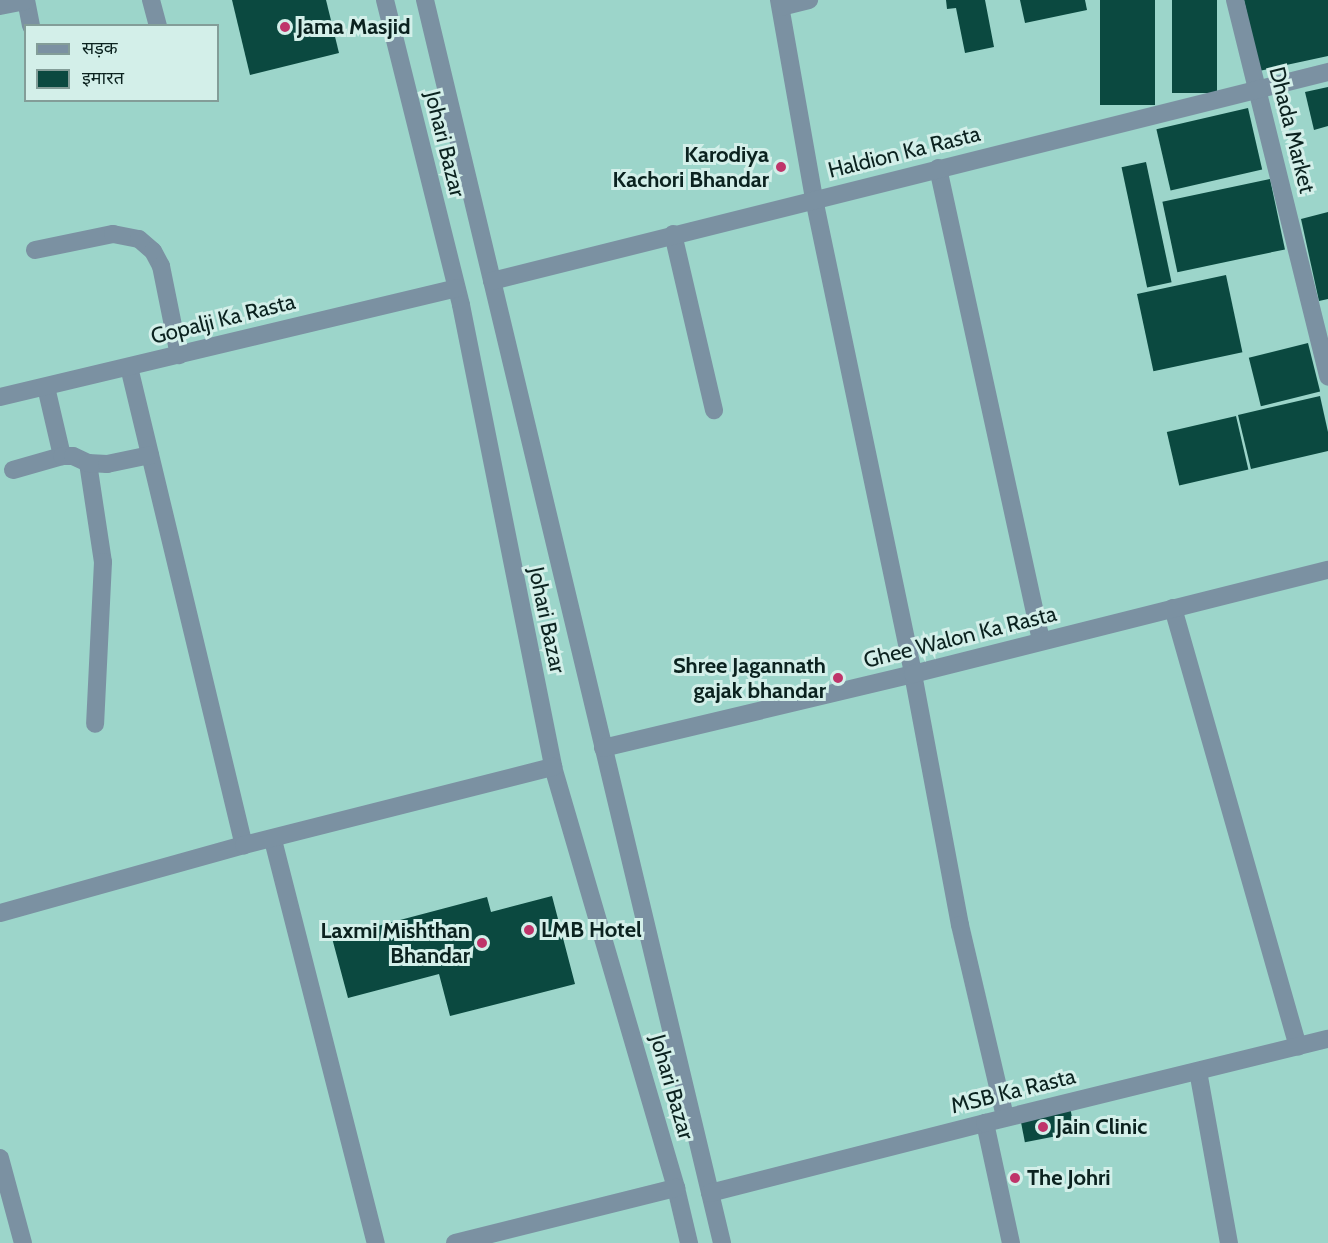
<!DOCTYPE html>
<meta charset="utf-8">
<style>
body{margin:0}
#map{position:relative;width:1328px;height:1243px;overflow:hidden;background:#9cd5ca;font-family:Cabin,"Noto Sans Devanagari",sans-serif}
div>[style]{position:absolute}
.building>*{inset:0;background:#0b4940;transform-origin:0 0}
.minor>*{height:18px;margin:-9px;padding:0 9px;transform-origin:9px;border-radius:9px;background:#7b91a2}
.dots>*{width:16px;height:16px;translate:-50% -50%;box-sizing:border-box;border:3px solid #d3efe9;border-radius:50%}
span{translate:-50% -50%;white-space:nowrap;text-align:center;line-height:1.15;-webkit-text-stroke:6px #d3efe9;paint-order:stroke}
.poi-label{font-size:22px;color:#0b221f;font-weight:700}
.left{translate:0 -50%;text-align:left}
.right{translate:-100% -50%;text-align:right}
.street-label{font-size:22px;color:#0b221f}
.legend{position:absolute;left:24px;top:24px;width:195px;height:78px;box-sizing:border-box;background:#d3efe9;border:2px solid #839d98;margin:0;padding:8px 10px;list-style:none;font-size:18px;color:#0b221f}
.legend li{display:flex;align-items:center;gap:12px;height:30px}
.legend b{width:30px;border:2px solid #839d98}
</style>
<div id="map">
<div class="building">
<div style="clip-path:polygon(232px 0,326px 0,339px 53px,250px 75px)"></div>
<div style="clip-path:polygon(946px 0,985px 0,994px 47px,965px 53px,956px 8px,947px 9px)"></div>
<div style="clip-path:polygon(1020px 0,1085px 0,1087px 10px,1025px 23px)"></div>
<div style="left:1100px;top:0;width:55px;height:105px"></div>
<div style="left:1172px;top:0;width:45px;height:93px"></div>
<div style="clip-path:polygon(1244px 0,1328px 0,1328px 56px,1259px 71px)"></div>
<div style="clip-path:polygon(1328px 87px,1328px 126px,1314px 130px,1305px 92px)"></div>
<div style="left:1248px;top:108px;width:63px;height:94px;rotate:77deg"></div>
<div style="left:1146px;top:162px;width:123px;height:25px;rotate:78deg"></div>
<div style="left:1270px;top:179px;width:72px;height:110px;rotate:78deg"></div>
<div style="clip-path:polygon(1328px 212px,1328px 299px,1319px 301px,1301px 219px)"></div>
<div style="left:1226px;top:275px;width:79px;height:91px;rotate:78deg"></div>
<div style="left:1308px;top:343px;width:50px;height:61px;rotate:76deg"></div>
<div style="clip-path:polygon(1320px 396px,1328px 432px,1328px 451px,1251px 469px,1238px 415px)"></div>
<div style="left:1236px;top:416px;width:55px;height:71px;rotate:77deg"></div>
<div style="clip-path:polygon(552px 896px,575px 984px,450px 1016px,439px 974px,348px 998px,332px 938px,487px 897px,491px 912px)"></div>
<div style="left:1070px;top:1107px;width:26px;height:51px;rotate:79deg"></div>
</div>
<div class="minor">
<div style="left:26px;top:0;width:26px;rotate:79deg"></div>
<div style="left:151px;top:0;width:27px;rotate:75deg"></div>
<div style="left:385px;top:0;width:314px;rotate:76deg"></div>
<div style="left:461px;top:305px;width:471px;rotate:78.7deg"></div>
<div style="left:553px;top:767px;width:439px;rotate:73.7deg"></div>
<div style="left:676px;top:1188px;width:57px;rotate:76.7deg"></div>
<div style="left:425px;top:0;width:1278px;rotate:76.56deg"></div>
<div style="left:779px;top:0;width:202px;rotate:80deg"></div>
<div style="left:814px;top:199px;width:485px;rotate:78.2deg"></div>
<div style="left:913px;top:674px;width:255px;rotate:79.4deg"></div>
<div style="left:960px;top:925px;width:197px;rotate:76.8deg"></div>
<div style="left:1235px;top:0;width:388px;rotate:76.1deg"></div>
<div style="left:0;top:6px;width:26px;rotate:-11deg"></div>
<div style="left:781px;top:7px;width:29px;rotate:-14deg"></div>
<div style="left:938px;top:168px;width:483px;rotate:77.7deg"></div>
<div style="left:673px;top:234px;width:181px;rotate:76.9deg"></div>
<div style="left:35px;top:250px;width:80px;rotate:-11.6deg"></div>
<div style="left:113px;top:234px;width:26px;rotate:11deg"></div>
<div style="left:139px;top:239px;width:18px;rotate:41deg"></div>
<div style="left:153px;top:251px;width:17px;rotate:62deg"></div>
<div style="left:161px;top:266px;width:91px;rotate:78.6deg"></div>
<div style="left:492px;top:281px;width:862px;rotate:-14.04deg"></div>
<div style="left:129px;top:367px;width:492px;rotate:76.5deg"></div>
<div style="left:46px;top:387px;width:71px;rotate:76.9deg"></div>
<div style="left:0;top:397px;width:469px;rotate:-13.4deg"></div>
<div style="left:88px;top:463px;width:100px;rotate:81.4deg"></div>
<div style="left:103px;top:562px;width:162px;rotate:92.8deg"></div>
<div style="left:13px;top:470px;width:51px;rotate:-15.9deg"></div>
<div style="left:62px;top:456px;width:11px"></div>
<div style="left:73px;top:456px;width:17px;rotate:25deg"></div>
<div style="left:88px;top:463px;width:19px;rotate:3deg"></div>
<div style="left:107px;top:464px;width:44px;rotate:-11.8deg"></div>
<div style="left:1173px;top:608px;width:456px;rotate:74.1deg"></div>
<div style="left:603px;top:748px;width:319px;rotate:-13.4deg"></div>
<div style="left:913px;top:674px;width:428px;rotate:-14.1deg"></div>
<div style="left:273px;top:840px;width:416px;rotate:75.7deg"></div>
<div style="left:0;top:913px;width:253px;rotate:-15.6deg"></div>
<div style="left:244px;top:845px;width:319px;rotate:-14.2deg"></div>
<div style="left:1198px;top:1071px;width:175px;rotate:79.8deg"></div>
<div style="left:985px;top:1123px;width:123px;rotate:77.8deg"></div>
<div style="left:0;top:1158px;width:88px;rotate:74.9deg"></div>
<div style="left:710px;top:1193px;width:284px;rotate:-14.3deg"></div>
<div style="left:985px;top:1123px;width:353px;rotate:-13.8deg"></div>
<div style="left:455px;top:1243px;width:228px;rotate:-14deg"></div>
</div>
<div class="dots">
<div style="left:285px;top:27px;background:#bf346a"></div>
<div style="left:781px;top:167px;background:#bf346a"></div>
<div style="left:838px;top:678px;background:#bf346a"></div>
<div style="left:529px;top:930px;background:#bf346a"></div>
<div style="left:482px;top:943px;background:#bf346a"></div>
<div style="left:1043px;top:1127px;background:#bf346a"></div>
<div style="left:1015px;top:1178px;background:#bf346a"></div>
</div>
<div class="poi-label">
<span class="left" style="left:297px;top:27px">Jama Masjid</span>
<span class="right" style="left:769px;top:167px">Karodiya<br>Kachori Bhandar</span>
<span class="right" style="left:826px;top:678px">Shree Jagannath<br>gajak bhandar</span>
<span class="right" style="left:470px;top:943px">Laxmi Mishthan<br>Bhandar</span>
<span class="left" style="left:541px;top:930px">LMB Hotel</span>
<span class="left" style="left:1056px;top:1127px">Jain Clinic</span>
<span class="left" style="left:1027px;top:1178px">The Johri</span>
</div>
<div class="street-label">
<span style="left:1292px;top:130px;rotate:76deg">Dhada Market</span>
<span style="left:445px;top:144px;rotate:76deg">Johari Bazar</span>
<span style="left:904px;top:152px;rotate:-14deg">Haldion Ka Rasta</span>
<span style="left:223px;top:319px;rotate:-14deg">Gopalji Ka Rasta</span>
<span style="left:547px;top:620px;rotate:78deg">Johari Bazar</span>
<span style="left:960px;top:637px;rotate:-14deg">Ghee Walon Ka Rasta</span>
<span style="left:672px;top:1087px;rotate:74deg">Johari Bazar</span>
<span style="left:1013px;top:1091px;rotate:-14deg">MSB Ka Rasta</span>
</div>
<ul class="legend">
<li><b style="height:8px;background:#7b91a2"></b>सड़क</li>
<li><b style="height:16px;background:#0b4940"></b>इमारत</li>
</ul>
</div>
